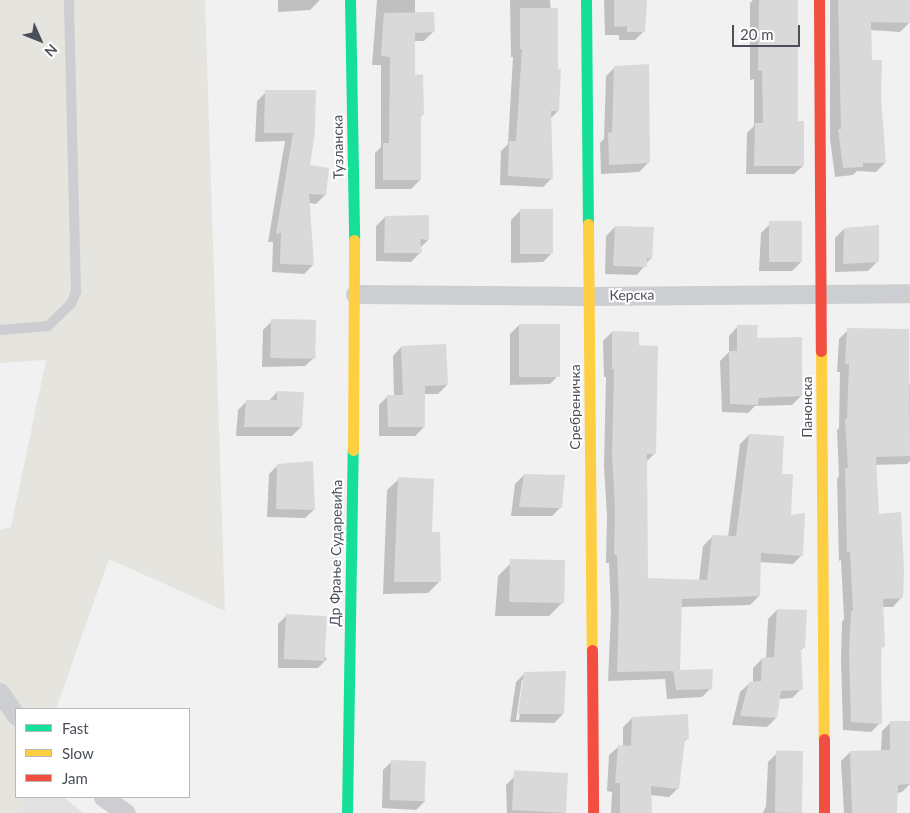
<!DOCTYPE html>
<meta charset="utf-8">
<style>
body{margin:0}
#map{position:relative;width:910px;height:813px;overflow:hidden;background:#f1f1f1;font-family:Lato,sans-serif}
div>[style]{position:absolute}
.commercial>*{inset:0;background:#e5e4df}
.education>*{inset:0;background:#e3e2e2}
.shadow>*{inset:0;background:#0003}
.building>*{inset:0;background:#d9d9da;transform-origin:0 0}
.lane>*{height:10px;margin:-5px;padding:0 5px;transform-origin:5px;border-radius:5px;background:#ccced1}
.street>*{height:19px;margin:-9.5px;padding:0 9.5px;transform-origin:9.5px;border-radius:9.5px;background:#ccced1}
.fast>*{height:11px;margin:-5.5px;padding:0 5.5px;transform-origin:5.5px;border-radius:5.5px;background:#16e098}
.slow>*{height:11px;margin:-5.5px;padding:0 5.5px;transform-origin:5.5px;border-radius:5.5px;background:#ffcf43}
.jam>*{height:11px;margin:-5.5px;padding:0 5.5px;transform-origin:5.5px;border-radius:5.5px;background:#f24e42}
span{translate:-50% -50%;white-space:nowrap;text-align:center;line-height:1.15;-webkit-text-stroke:4px #fff;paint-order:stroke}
.street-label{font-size:14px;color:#4a4f5a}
.legend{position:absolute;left:15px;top:708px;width:175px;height:90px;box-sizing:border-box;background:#fff;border:1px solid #b7b9bd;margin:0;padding:6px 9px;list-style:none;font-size:15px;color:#4a4f5a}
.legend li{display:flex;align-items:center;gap:10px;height:25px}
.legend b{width:25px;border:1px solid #b7b9bd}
.north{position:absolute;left:15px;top:15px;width:50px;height:50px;-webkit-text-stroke:4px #fff;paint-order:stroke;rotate:134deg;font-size:14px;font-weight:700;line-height:20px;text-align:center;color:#4a4f5a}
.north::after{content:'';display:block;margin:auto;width:18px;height:22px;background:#4a4f5a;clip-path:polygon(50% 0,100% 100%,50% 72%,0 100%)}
.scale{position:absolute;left:732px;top:25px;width:68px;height:22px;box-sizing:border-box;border:2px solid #4a4f5a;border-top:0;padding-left:6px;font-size:15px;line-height:18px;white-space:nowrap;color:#4a4f5a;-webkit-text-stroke:4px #fff;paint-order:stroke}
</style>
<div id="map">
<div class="commercial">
<div style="clip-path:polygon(0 0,205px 0,225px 611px,109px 559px,56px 709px,16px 709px,16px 797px,26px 797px,20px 813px,0 813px,0 530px,11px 527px,46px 360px,0 363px)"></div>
</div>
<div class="education">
<div style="clip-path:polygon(26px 797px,63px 797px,84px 813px,20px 813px)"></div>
</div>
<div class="shadow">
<div style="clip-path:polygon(278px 0,319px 0,319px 1px,310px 10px,278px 12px)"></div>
<div style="clip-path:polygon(377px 0,415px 0,415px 14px,433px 32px,424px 41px,414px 41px,414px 76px,423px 114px,420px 118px,420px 180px,411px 189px,375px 189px,375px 153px,381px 147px,381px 65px,372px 65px)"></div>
<div style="clip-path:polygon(510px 0,550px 0,558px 111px,550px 119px,552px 178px,543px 187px,500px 185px,501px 151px,508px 144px,513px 57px,511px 57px)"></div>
<div style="clip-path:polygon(604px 0,646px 0,644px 31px,635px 40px,619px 40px,619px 35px,605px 35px)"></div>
<div style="clip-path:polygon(753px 0,797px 0,797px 123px,803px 166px,794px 174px,746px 174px,747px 133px,754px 126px,754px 79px,750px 80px,750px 3px)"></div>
<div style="clip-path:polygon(830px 0,910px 0,909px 23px,900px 32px,870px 30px,871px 62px,880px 98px,885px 163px,876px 172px,857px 171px,853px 175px,835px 177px,830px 139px)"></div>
<div style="clip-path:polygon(615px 67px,648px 163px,639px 172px,601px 174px,600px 143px,604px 139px,606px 76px)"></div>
<div style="clip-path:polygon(266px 92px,314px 132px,308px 166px,325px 195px,316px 204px,309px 203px,313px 265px,304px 274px,272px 272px,273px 242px,268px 242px,285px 141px,255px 142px,257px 101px)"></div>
<div style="clip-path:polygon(520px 211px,552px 253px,543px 262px,511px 263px,511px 220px)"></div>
<div style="clip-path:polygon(385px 217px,428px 240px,420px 248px,420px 253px,411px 262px,376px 261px,376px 226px)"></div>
<div style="clip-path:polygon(770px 224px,801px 262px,792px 271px,759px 271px,761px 233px)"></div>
<div style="clip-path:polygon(615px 227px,651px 258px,637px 275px,605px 274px,606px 236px)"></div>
<div style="clip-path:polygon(844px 229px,877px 262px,868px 271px,835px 272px,835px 238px)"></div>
<div style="clip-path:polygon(272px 321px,314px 358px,305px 366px,262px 367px,263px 330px)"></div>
<div style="clip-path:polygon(519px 325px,559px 375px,550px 384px,510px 385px,510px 334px)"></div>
<div style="clip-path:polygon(737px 327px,756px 340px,801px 396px,792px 405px,755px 406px,748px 413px,722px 412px,720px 361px,729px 352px,729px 336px)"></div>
<div style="clip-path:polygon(848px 330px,907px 385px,910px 385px,910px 461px,907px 464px,875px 465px,877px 515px,901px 598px,893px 607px,882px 607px,880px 723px,871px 732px,843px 730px,841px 660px,842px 622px,844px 619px,841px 560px,839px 561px,837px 479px,839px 476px,837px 430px,839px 428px,840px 372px,837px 372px,839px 339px)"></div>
<div style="clip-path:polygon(612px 332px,638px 346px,655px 453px,646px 462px,646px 579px,699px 581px,703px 546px,712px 537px,728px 537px,740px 444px,749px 435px,781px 475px,789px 516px,802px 555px,793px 564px,759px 562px,759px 596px,750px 605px,680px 607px,679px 672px,711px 688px,702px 697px,667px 699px,665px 679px,608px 681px,611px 613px,609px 563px,606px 563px,607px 517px,604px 466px,606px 377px,604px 377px,603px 341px)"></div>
<div style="clip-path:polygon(401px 347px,447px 385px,438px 394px,424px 394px,424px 427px,415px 436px,379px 436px,379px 405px,388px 396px,394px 396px,393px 356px)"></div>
<div style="clip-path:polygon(277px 392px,301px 427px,292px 436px,236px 436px,238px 410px,247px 401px,268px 402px)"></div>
<div style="clip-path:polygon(278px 465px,314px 510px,305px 518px,267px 517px,269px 474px)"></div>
<div style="clip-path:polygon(524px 475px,561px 507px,552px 516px,511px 516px,515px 484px)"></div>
<div style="clip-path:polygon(399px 479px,430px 533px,440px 581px,428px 593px,383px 594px,387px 490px)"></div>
<div style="clip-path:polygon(511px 563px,563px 602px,549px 616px,495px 616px,498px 576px)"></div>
<div style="clip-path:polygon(777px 610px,804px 647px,800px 651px,801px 689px,792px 698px,779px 699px,776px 718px,767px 727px,732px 725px,740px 692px,750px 683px,753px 683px,753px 668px,762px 659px,766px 659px,768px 619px)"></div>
<div style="clip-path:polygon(287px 615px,327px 659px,318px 668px,278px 668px,278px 624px)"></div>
<div style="clip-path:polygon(evenodd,525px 673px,563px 714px,554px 723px,510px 722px,516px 682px,525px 673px,522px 680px,524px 680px,519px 720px,516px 720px,522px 680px)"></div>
<div style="clip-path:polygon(632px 718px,688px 738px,684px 742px,678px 788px,669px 797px,650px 795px,651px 813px,611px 813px,612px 792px,607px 791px,609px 755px,618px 747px,623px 747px,623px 727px)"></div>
<div style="clip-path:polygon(891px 722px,910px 722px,910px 784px,902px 792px,897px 793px,896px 813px,844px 813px,841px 761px,850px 752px,881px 751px,882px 731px)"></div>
<div style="clip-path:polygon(777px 753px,802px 813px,763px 813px,766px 806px,768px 762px)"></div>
<div style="clip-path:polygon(392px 761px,425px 801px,416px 810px,382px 808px,383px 770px)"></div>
<div style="clip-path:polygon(515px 776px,565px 813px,507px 813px,506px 785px)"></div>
</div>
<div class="building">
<div style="clip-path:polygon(614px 0,647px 0,645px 32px,627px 32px,627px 26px,614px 27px)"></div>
<div style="clip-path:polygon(759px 0,798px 0,798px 121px,804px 121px,804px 166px,754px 166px,755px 123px,763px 123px,762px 71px,758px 71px)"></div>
<div style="clip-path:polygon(838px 0,910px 0,910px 23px,871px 22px,872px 60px,882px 60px,881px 98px,886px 163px,863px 163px,863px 167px,843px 168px,838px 129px,841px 129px)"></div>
<div style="clip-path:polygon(520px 8px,558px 8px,558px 69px,561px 69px,559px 111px,551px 111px,553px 179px,508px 176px,509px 141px,516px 141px,522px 49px,520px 49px)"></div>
<div style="clip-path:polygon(434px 12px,435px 32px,415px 33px,415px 75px,423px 74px,424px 115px,421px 115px,421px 180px,383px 180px,383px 143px,389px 143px,390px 57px,381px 56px,384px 13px)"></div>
<div style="clip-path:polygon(649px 64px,650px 163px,609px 165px,608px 133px,612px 132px,614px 66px)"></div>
<div style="clip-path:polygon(265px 90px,316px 90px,315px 132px,310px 165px,329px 168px,326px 195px,309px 194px,314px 265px,280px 264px,281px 233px,276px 234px,293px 133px,264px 133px)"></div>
<div style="left:520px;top:209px;width:33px;height:45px"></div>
<div style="clip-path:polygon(429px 215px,429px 240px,420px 239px,422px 253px,384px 253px,385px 216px)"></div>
<div style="left:802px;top:221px;width:41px;height:33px;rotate:90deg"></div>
<div style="clip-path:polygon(879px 225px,879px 262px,843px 264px,844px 228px)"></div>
<div style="clip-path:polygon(615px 226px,654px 227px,652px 259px,647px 258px,647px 267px,613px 266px)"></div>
<div style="left:271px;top:319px;width:45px;height:39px;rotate:1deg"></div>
<div style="left:519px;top:324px;width:41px;height:53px"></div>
<div style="clip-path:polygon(737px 325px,758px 325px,757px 338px,802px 337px,802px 396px,759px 398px,758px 405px,730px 404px,729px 351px,737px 351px)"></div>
<div style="clip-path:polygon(847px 328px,909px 329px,910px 456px,876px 457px,879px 514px,901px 512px,904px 569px,903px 598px,883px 599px,885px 647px,881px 648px,882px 724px,851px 722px,849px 651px,851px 611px,853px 611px,850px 552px,847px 552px,845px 468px,848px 468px,845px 419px,847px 419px,849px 364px,845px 364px)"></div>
<div style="clip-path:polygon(612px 331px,639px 332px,639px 345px,658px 346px,656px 454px,647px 454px,648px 578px,707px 580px,712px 535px,736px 536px,749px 434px,784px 436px,782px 474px,793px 474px,791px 515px,805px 513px,803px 556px,761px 553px,760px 596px,682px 599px,680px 670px,713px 669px,712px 689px,676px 690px,673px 671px,617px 672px,619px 603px,617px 555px,614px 555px,615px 508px,612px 456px,614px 369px,612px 369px)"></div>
<div style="clip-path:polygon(446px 344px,448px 385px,425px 386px,425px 427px,388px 427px,387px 395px,403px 395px,401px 346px)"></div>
<div style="clip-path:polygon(277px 391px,304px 392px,302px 427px,244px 427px,246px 400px,277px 400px)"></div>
<div style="clip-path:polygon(313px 461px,315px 510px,276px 509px,277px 464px)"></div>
<div style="clip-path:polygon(524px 474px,565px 475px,562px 508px,519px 507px)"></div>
<div style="clip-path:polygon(398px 477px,434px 479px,432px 532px,440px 532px,441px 582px,394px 582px)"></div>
<div style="left:565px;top:560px;width:43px;height:55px;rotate:91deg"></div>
<div style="clip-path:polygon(777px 609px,807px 610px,805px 648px,801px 648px,803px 690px,781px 691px,777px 718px,740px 716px,749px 682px,761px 681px,762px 658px,774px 657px)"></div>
<div style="left:286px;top:614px;width:41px;height:45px;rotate:3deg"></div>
<div style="clip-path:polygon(566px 671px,564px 714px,518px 714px,524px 672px)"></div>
<div style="clip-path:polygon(688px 714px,689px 739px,685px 739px,679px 789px,651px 786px,652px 813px,620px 813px,620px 783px,615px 783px,618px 745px,631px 746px,632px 717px)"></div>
<div style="clip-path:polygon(890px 721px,910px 721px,910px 784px,898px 785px,897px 813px,852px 813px,850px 751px,890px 750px)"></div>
<div style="left:803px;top:751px;width:62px;height:27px;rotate:91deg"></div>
<div style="left:391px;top:760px;width:35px;height:40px;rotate:2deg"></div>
<div style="left:568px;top:773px;width:40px;height:54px;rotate:93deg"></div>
</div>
<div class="lane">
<div style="left:0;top:330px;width:48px;rotate:-4.8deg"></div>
<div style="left:48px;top:326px;width:32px;rotate:-44deg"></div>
<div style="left:71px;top:304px;width:13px;rotate:-67deg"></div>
<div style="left:76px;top:292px;width:292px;rotate:-91.4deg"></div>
</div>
<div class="street">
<div style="left:355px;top:294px;width:235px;rotate:0.5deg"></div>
<div style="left:590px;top:296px;width:320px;rotate:-0.5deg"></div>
<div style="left:0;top:692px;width:29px;rotate:56deg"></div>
<div style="left:103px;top:797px;width:28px;rotate:35deg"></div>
</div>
<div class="fast">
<div style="left:350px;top:0;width:240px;rotate:89deg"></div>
<div style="left:586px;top:0;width:224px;rotate:89.5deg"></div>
<div style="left:347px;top:813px;width:363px;rotate:-89.1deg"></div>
</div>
<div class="slow">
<div style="left:588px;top:224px;width:426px;rotate:89.5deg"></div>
<div style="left:821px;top:351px;width:388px;rotate:89.6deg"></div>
<div style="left:353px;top:450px;width:210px;rotate:-89.7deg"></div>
</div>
<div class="jam">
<div style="left:819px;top:0;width:351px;rotate:89.7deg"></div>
<div style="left:592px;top:650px;width:163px;rotate:89.6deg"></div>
<div style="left:824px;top:739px;width:74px;rotate:90deg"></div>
</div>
<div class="street-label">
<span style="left:338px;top:147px;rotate:-91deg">Тузланска</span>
<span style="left:632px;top:295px;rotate:-1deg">Керска</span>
<span style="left:575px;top:407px;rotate:-90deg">Сребреничка</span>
<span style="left:807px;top:407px;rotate:-90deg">Панонска</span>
<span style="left:336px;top:553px;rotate:-89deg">Др Фрање Сударевића</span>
</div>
<ul class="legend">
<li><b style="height:6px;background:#16e098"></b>Fast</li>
<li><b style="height:6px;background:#ffcf43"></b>Slow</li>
<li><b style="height:6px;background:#f24e42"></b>Jam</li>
</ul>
<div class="north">N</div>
<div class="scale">20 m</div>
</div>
